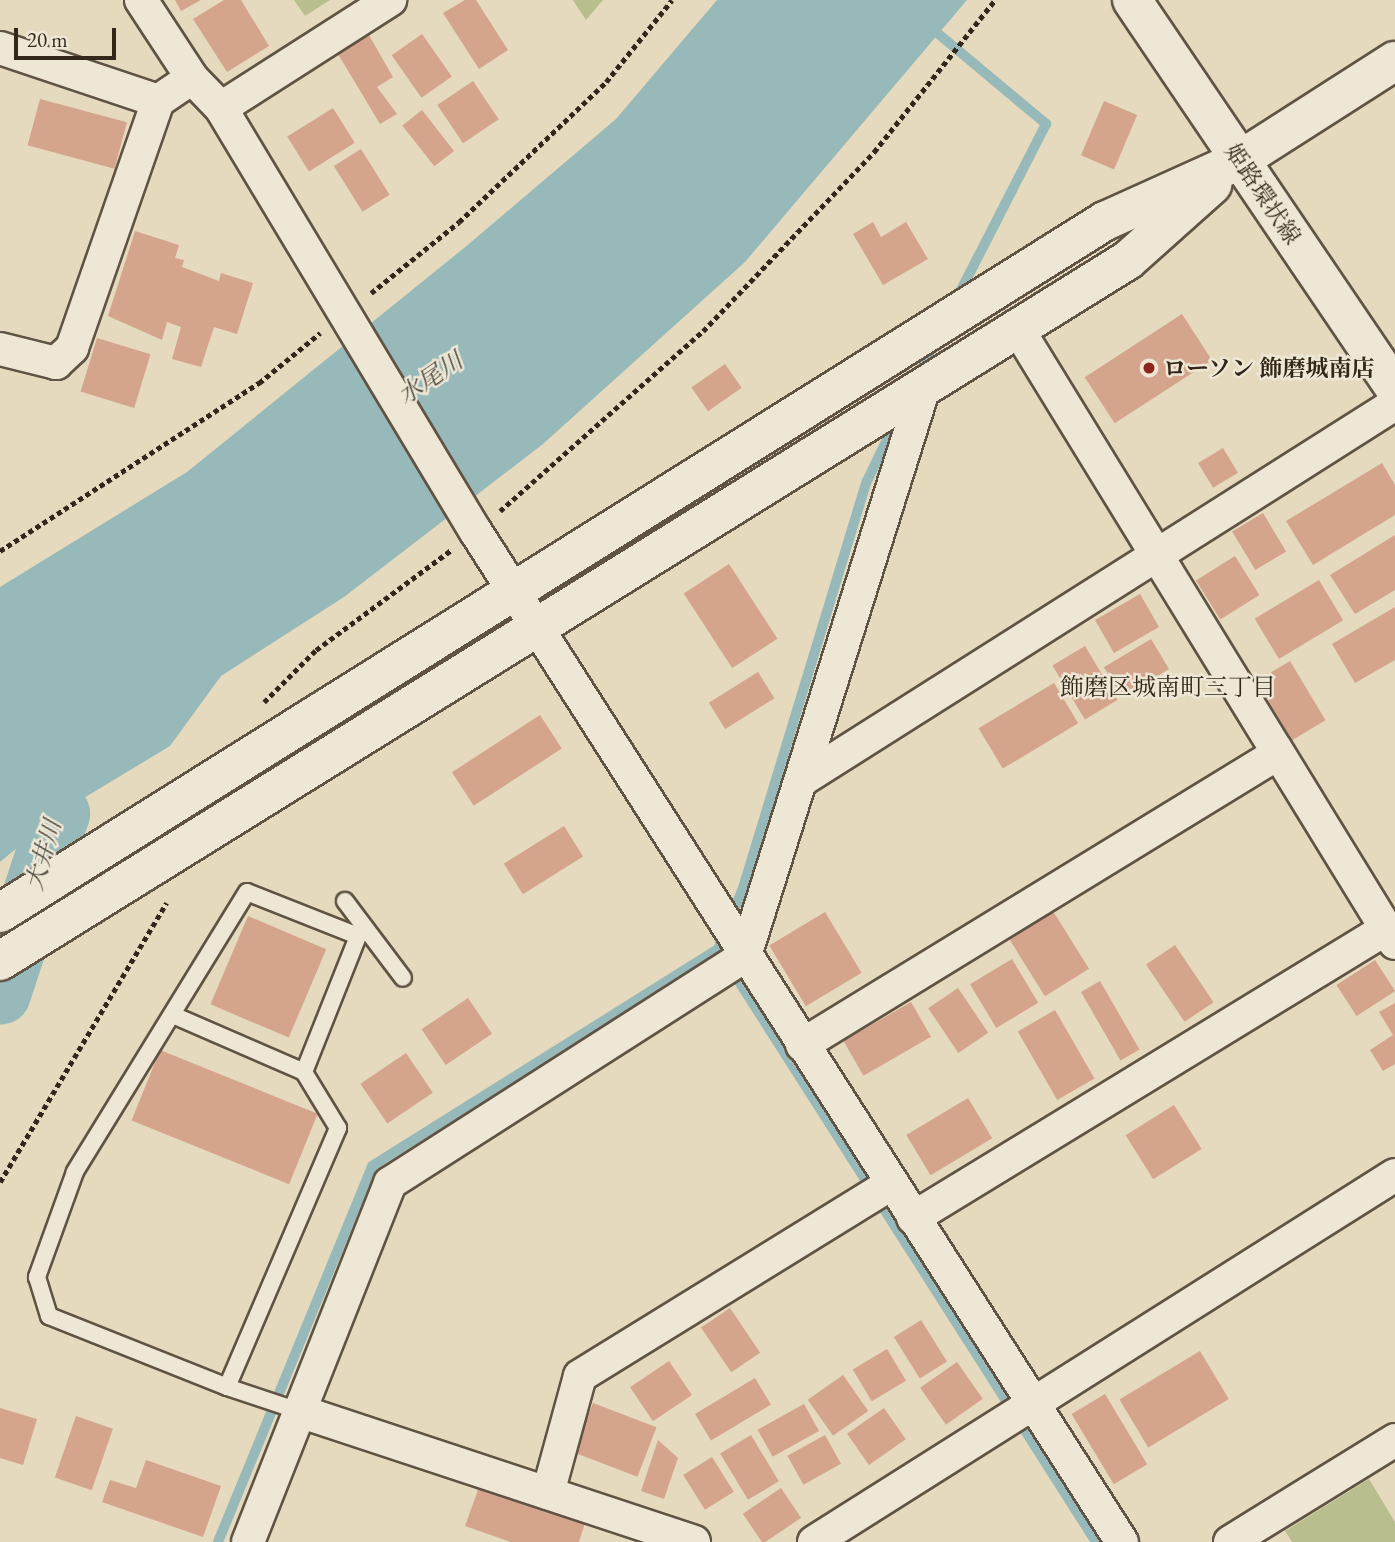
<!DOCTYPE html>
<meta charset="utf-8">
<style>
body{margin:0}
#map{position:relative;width:1395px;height:1542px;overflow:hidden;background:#e5dabe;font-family:"EB Garamond","Noto Serif JP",serif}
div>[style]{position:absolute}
.green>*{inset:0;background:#b9be8e}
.water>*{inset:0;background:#98b9b9}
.stream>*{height:10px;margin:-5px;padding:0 5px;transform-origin:5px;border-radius:5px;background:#98b9b9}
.river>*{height:61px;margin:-30.5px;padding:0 30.5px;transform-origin:30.5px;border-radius:30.5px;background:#98b9b9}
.building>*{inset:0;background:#d5a48c;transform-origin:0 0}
.path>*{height:4.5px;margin-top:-2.25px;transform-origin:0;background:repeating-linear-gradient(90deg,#33261a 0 5px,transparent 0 8.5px)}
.roads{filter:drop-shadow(2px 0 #605343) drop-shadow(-2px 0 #605343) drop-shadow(0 2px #605343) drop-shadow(0 -2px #605343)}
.lane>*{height:16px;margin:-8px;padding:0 8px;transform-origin:8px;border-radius:8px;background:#eee7d5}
.street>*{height:32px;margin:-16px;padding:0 16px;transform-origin:16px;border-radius:16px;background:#eee7d5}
.secondary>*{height:38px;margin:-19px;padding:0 19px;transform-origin:19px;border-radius:19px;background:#eee7d5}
.dots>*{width:19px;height:19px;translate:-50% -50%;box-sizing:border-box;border:4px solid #eee7d5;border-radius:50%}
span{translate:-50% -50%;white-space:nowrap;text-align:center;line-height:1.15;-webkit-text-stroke:5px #eee7d5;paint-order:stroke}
.street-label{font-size:23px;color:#33261a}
.poi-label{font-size:23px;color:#33261a;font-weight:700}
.left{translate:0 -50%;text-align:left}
.water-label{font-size:24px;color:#4c4b42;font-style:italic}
.neighbourhood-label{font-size:24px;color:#33261a}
.scale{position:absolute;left:14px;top:28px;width:102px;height:32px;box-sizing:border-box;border:4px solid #33261a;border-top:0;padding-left:9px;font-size:21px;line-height:24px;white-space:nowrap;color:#33261a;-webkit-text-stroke:5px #eee7d5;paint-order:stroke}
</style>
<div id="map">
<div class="green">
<div style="clip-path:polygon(294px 0,330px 0,305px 16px)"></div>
<div style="clip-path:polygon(573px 0,603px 0,586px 20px)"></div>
<div style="clip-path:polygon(1369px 1479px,1395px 1522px,1395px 1542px,1292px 1542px,1285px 1531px)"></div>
</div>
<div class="water">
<div style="clip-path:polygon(717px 0,967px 0,745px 262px,543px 444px,344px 597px,221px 676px,170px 746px,59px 813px,0 862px,0 587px,187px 472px,464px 248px,616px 119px)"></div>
</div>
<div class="stream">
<div style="left:929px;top:26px;width:153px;rotate:39.9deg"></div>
<div style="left:1046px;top:124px;width:195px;rotate:117.1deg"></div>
<div style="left:918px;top:376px;width:40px;rotate:-63.4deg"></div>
<div style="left:731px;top:969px;width:679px;rotate:57.5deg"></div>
<div style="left:218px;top:1542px;width:406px;rotate:-67.7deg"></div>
<div style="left:372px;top:1166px;width:408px;rotate:-32.1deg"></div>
<div style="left:718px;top:949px;width:66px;rotate:-67.7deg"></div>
<div style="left:743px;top:888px;width:425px;rotate:-73.1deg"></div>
<div style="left:867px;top:481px;width:69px;rotate:-64.2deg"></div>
</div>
<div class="river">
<div style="left:0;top:730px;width:102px;rotate:54.6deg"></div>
<div style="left:59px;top:813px;width:190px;rotate:108.1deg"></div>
</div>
<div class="building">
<div style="clip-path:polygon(175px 0,201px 0,181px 11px)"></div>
<div style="clip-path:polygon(224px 0,241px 0,269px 46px,227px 72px,193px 19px)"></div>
<div style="clip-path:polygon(465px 0,476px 0,508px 50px,479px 69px,443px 13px)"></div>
<div style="clip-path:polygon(366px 30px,393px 77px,377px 87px,397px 114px,380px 124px,335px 49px)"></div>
<div style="left:422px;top:34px;width:52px;height:37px;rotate:55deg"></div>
<div style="left:473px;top:81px;width:46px;height:43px;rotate:56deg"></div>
<div style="left:40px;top:99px;width:90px;height:48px;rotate:15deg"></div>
<div style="left:1104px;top:101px;width:36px;height:59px;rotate:23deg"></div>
<div style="left:333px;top:108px;width:41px;height:54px;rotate:58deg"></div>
<div style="left:422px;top:110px;width:52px;height:25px;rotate:52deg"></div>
<div style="left:361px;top:149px;width:54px;height:32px;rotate:58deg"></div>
<div style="clip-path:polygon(873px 222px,881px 237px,906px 222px,928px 259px,883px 285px,853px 234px)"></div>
<div style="clip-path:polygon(135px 231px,179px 245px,175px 258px,184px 260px,182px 267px,219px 281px,221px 273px,253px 283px,237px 334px,214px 327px,201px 367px,172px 359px,181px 327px,167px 322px,162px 340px,108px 316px)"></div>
<div style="left:1182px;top:314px;width:55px;height:116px;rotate:57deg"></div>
<div style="left:97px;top:338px;width:56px;height:56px;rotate:17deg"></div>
<div style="left:725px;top:364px;width:29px;height:41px;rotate:55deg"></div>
<div style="left:1223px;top:448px;width:29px;height:29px;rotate:59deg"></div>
<div style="clip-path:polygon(1382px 463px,1395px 485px,1395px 515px,1313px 565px,1286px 521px)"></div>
<div style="left:1263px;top:513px;width:45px;height:36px;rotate:59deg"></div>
<div style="clip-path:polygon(1395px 535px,1395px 590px,1355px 614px,1330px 575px)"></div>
<div style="left:1235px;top:556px;width:46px;height:46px;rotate:58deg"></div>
<div style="left:729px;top:564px;width:89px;height:54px;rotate:57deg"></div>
<div style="left:1319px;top:580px;width:47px;height:75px;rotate:59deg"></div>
<div style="left:1140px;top:594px;width:38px;height:52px;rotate:60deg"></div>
<div style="clip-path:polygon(1395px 607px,1395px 660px,1355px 683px,1332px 644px)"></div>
<div style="left:1151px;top:639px;width:35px;height:55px;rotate:59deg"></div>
<div style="left:1085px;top:646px;width:63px;height:38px;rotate:59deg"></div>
<div style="left:1290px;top:661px;width:69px;height:39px;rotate:59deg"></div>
<div style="left:758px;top:672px;width:31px;height:58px;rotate:58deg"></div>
<div style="left:1054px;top:683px;width:47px;height:88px;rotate:59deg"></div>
<div style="left:540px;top:715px;width:40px;height:105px;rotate:57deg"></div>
<div style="left:564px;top:826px;width:36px;height:71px;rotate:58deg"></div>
<div style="left:1053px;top:911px;width:68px;height:52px;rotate:58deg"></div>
<div style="left:825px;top:912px;width:71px;height:65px;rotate:59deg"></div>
<div style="left:248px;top:916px;width:85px;height:96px;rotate:23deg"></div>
<div style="left:1175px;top:945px;width:69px;height:35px;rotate:56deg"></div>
<div style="left:1012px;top:959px;width:51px;height:49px;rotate:59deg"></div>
<div style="left:1375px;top:960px;width:37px;height:46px;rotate:57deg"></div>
<div style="left:1100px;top:981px;width:79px;height:22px;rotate:60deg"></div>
<div style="left:958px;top:988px;width:54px;height:36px;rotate:56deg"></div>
<div style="left:468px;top:998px;width:43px;height:56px;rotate:56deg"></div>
<div style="left:911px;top:1002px;width:40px;height:78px;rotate:60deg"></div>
<div style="clip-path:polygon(1395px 1003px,1395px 1064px,1383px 1071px,1370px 1050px,1393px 1035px,1379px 1012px)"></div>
<div style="left:1055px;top:1010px;width:79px;height:43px;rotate:60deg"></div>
<div style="left:160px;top:1050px;width:170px;height:76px;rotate:22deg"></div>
<div style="left:406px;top:1053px;width:48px;height:55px;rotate:56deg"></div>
<div style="left:968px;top:1098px;width:47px;height:72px;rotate:59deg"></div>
<div style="left:1174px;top:1105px;width:52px;height:57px;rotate:58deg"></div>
<div style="left:730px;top:1308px;width:54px;height:35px;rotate:56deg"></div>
<div style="left:921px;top:1320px;width:49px;height:32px;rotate:58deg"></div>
<div style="left:887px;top:1349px;width:37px;height:40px;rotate:59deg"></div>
<div style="left:1200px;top:1351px;width:56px;height:94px;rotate:59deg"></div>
<div style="left:669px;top:1361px;width:41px;height:47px;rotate:56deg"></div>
<div style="left:957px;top:1362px;width:45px;height:45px;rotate:55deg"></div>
<div style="left:843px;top:1375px;width:44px;height:43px;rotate:55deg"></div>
<div style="left:755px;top:1378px;width:31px;height:70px;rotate:59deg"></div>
<div style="left:1105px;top:1394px;width:82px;height:39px;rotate:59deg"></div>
<div style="left:593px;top:1403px;width:68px;height:53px;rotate:21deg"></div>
<div style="left:804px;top:1404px;width:31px;height:53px;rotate:61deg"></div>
<div style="clip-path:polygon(0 1408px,37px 1419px,23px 1465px,0 1458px)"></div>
<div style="left:884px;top:1408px;width:38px;height:45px;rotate:55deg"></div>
<div style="left:76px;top:1416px;width:39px;height:65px;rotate:19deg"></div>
<div style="left:751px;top:1435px;width:54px;height:36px;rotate:59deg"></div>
<div style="left:825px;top:1435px;width:33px;height:43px;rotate:61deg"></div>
<div style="clip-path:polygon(658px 1440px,678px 1458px,664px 1499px,641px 1491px)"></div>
<div style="left:712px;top:1457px;width:41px;height:34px;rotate:58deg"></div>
<div style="clip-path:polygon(146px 1460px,221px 1486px,203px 1537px,102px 1502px,110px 1480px,136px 1488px)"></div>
<div style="clip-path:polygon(479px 1487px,585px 1523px,579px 1542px,511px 1542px,465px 1526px)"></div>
<div style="left:781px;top:1488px;width:36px;height:46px;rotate:56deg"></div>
</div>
<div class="path">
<div style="left:371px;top:293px;width:113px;rotate:-38.9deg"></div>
<div style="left:459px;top:222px;width:203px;rotate:-43.6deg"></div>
<div style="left:606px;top:82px;width:105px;rotate:-51.2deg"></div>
<div style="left:500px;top:511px;width:271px;rotate:-41.6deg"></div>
<div style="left:703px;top:331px;width:248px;rotate:-46.3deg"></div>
<div style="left:874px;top:152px;width:194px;rotate:-51.5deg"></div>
<div style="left:0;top:551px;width:309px;rotate:-33deg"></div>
<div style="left:259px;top:383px;width:79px;rotate:-39.3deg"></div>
<div style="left:264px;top:702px;width:74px;rotate:-45deg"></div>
<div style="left:316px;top:650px;width:167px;rotate:-36.5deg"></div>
<div style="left:0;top:1182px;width:325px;rotate:-59.2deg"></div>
</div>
<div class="roads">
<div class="lane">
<div style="left:345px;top:901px;width:96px;rotate:53deg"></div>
<div style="left:173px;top:1015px;width:143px;rotate:23.5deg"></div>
<div style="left:227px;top:1387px;width:282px;rotate:-66.8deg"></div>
<div style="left:338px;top:1128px;width:66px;rotate:-121.3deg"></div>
<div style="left:304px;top:1072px;width:146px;rotate:-68.3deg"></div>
<div style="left:358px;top:936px;width:119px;rotate:-158.4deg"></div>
<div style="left:247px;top:892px;width:329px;rotate:121.6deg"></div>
<div style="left:75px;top:1172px;width:112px;rotate:109.9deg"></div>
<div style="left:37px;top:1277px;width:41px;rotate:72.9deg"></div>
<div style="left:49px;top:1316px;width:192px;rotate:21.7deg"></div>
<div style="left:227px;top:1387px;width:76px;rotate:18.4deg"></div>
</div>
<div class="street">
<div style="left:141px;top:0;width:93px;rotate:56.8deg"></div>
<div style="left:192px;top:78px;width:42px;rotate:46deg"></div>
<div style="left:221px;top:108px;width:495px;rotate:59deg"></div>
<div style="left:476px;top:532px;width:1199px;rotate:57.4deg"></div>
<div style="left:0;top:48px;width:167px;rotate:18.5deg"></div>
<div style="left:221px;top:108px;width:201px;rotate:-32.6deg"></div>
<div style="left:1016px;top:326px;width:724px;rotate:58.44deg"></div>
<div style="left:0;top:349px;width:58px;rotate:14deg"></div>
<div style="left:56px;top:363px;width:22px;rotate:-43deg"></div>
<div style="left:72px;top:348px;width:262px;rotate:-70.8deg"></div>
<div style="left:158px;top:101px;width:41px;rotate:-34.1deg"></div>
<div style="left:805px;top:778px;width:699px;rotate:-32.37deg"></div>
<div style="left:802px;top:1045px;width:557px;rotate:-31.49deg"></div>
<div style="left:913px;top:1218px;width:554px;rotate:-31.42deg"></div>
<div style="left:299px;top:1411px;width:416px;rotate:18.3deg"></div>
<div style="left:548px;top:1493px;width:121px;rotate:-74.7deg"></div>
<div style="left:580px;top:1376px;width:365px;rotate:-31.7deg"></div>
<div style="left:248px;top:1542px;width:386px;rotate:-68.4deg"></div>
<div style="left:390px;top:1183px;width:421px;rotate:-32.6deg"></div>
<div style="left:745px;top:956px;width:600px;rotate:-72.53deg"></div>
<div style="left:814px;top:1542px;width:687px;rotate:-32.28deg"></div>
<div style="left:1230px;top:1542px;width:194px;rotate:-31.7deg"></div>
</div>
<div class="secondary">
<div style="left:1132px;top:0;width:469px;rotate:55.9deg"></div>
<div style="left:0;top:913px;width:1304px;rotate:-32.06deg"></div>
<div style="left:1105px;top:221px;width:148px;rotate:-24.3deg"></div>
<div style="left:1240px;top:160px;width:184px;rotate:-32.6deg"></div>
<div style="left:0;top:961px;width:1328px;rotate:-31.86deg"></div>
<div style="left:1128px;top:260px;width:113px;rotate:-41.8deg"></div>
</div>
</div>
<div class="dots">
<div style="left:1149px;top:368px;background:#8f2418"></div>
</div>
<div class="street-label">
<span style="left:1263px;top:194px;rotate:56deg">姫路環状線</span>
</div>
<div class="poi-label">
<span class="left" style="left:1163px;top:368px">ローソン 飾磨城南店</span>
</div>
<div class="water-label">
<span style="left:430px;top:378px;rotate:-34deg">水尾川</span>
<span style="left:43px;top:855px;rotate:-74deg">大井川</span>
</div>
<div class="neighbourhood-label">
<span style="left:1168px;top:687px">飾磨区城南町三丁目</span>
</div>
<div class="scale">20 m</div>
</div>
